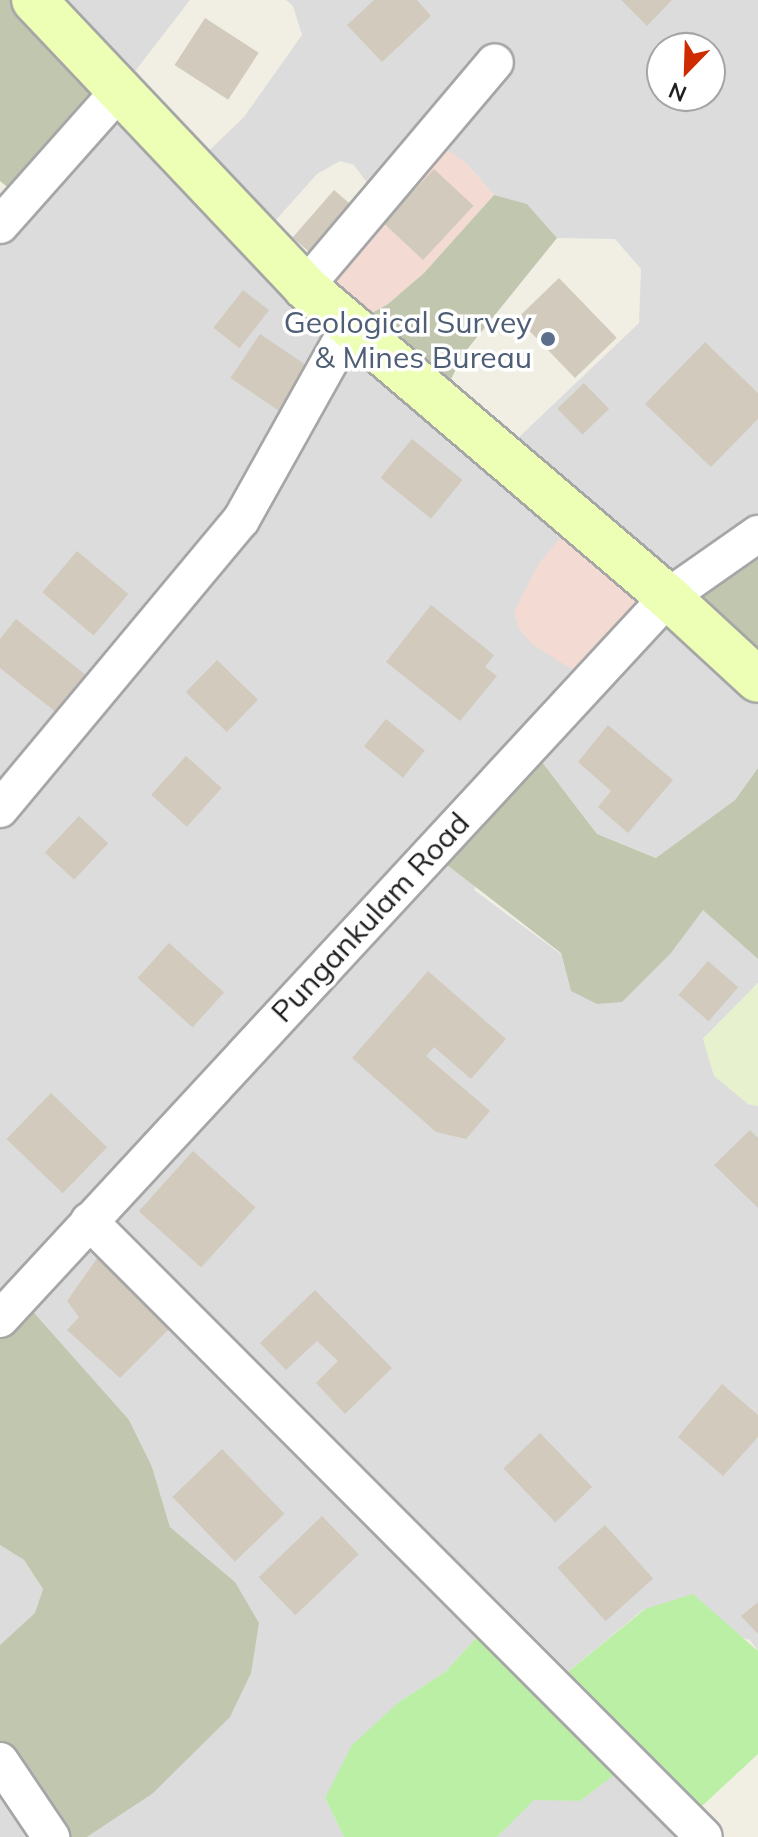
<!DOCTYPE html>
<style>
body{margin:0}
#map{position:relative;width:758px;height:1837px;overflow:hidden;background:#f1efe4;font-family:Mulish,sans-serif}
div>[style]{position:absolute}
.residential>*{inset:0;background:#dddcdc}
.commercial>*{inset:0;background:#f3dad2}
.construction>*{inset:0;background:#c1c6af}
.farmland>*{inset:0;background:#e7f1ce}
.grass>*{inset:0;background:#bbefa6}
.building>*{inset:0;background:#d1cabd;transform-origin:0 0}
.roads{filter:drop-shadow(2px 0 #a6a6a6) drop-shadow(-2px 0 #a6a6a6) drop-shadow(0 2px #a6a6a6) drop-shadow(0 -2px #a6a6a6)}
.street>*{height:36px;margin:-18px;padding:0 18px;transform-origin:18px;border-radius:18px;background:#fff}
.secondary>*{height:44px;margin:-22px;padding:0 22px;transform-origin:22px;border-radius:22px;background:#ecffb4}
.dots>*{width:22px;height:22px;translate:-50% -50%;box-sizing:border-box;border:4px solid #fff;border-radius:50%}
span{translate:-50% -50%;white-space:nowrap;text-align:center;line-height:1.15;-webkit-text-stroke:7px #fff;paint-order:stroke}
.service-label{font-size:30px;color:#4e5e75}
.right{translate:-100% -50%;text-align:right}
.street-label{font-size:30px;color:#1f1f1f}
.north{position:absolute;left:646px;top:32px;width:80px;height:80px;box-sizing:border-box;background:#fff;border:2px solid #a5a5a5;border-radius:50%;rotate:203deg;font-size:22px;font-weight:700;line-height:32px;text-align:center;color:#1f1f1f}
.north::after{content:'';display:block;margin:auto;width:28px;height:36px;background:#ce2b00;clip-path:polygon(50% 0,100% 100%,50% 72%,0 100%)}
</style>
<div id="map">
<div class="residential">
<div style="clip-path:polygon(evenodd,34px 0,190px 0,119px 92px,191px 168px,244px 117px,302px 35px,293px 6px,286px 0,758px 0,758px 768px,735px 800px,657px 858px,597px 834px,529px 745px,474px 890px,561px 954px,571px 991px,671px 953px,703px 909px,758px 959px,758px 983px,703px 1039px,748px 1104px,758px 1106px,758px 1651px,750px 1640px,644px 1609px,552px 1685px,490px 1623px,445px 1672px,399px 1702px,325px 1798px,344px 1837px,87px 1837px,152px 1794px,235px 1582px,170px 1527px,152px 1467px,0 1317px,0 225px,22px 199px,34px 0,662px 48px,710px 48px,710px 96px,662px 96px,662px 48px,34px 0,340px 161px,354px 165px,379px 199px,466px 163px,494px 195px,527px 204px,557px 238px,615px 239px,641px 269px,639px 323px,500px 455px,258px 240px,317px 174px,340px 161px)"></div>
<div style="clip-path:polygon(0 1545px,24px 1560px,43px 1589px,36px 1613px,0 1645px)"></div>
<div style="clip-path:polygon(0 1761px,51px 1837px,0 1837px)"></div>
<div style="clip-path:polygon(630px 1762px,704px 1837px,497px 1837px,534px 1799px,580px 1801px)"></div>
</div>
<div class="commercial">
<div style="clip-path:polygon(431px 138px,466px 163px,494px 195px,424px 273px,388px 304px,350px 325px,305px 287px)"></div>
<div style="clip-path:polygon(576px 520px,668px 597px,591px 681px,533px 645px,519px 629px,514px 612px,539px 563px)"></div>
</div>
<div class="construction">
<div style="clip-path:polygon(0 0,34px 0,118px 92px,22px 199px,0 181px)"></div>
<div style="clip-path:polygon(494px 195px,527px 204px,557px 238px,465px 352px,439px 402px,350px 325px,388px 304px,424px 273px)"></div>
<div style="clip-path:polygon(758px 538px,758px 680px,668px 597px)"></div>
<div style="clip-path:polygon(529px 745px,597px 834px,656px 858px,735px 800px,758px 768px,758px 959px,703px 910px,671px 953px,622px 1002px,597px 1004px,571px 991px,561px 953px,442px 861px)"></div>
<div style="clip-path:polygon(19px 1296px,129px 1420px,152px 1467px,170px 1527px,235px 1582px,259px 1623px,251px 1673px,230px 1717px,152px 1794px,87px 1837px,51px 1837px,0 1761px,0 1645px,35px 1613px,43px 1589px,24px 1560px,0 1545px,0 1317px)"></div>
</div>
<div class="farmland">
<div style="clip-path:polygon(758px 983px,758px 1106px,748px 1104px,714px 1076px,703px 1039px)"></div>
</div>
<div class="grass">
<div style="clip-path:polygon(693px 1594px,758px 1651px,758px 1754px,687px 1820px,630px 1763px,580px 1801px,534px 1800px,497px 1837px,344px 1837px,325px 1798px,352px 1745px,399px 1702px,445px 1672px,490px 1623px,552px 1685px,645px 1609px)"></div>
</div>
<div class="building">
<div style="clip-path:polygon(374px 0,417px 0,431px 16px,382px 62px,347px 25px)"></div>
<div style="clip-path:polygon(621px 0,672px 0,647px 26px)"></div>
<div style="left:205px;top:18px;width:64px;height:56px;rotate:33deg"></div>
<div style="left:434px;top:169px;width:54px;height:74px;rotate:43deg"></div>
<div style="left:334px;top:190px;width:28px;height:63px;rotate:41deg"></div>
<div style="left:559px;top:278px;width:83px;height:58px;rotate:46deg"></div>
<div style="left:243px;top:290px;width:33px;height:48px;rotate:38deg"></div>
<div style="left:260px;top:334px;width:59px;height:53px;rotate:34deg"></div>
<div style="clip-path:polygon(705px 342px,758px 393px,758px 419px,711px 467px,645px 404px)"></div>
<div style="left:584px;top:383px;width:36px;height:37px;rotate:46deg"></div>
<div style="left:412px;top:439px;width:65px;height:50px;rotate:39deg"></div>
<div style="left:77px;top:551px;width:67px;height:54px;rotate:40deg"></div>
<div style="clip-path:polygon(431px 605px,494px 655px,485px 667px,497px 676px,460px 721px,386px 662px)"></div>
<div style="clip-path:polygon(16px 619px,92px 680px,62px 717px,0 668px,0 639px)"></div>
<div style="left:217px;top:660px;width:57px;height:45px;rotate:44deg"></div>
<div style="left:386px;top:719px;width:50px;height:35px;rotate:39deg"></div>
<div style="clip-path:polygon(608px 725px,673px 780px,628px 833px,598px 807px,611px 791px,578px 762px)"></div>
<div style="left:186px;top:756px;width:48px;height:52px;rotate:42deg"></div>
<div style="left:79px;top:816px;width:40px;height:50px;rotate:43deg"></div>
<div style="left:169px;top:943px;width:74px;height:47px;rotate:42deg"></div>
<div style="left:708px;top:961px;width:40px;height:45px;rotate:41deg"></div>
<div style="clip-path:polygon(428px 971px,506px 1039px,471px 1079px,434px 1047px,426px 1056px,490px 1111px,466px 1139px,436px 1132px,352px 1058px)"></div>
<div style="left:51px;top:1093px;width:78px;height:64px;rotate:44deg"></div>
<div style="clip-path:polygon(750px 1130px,758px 1138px,758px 1208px,714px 1165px)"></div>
<div style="left:193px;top:1151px;width:84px;height:81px;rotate:42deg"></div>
<div style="clip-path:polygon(98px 1257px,172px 1326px,120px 1378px,67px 1330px,79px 1317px,67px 1301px)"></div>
<div style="clip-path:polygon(315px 1290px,392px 1368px,345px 1414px,316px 1383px,338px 1361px,317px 1341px,286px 1370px,260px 1343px)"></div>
<div style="clip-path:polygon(722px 1384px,758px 1415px,758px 1437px,723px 1476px,678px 1437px)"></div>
<div style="left:540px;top:1433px;width:75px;height:51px;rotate:46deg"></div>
<div style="left:222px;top:1449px;width:90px;height:69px;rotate:46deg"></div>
<div style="left:322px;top:1516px;width:53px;height:88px;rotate:46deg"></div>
<div style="left:605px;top:1525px;width:72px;height:64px;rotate:48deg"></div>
<div style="clip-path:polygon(758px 1602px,758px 1634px,741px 1616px)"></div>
</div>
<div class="roads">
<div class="street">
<div style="left:0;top:225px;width:178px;rotate:-48.4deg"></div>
<div style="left:305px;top:287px;width:294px;rotate:-49.8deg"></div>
<div style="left:0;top:809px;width:376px;rotate:-50.2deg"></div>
<div style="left:241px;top:520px;width:223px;rotate:-60.8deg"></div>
<div style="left:89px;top:1221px;width:870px;rotate:45.05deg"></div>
<div style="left:0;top:1319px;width:984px;rotate:-47.22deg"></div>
<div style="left:668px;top:597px;width:110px;rotate:-35deg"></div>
<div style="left:0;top:1761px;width:92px;rotate:56.1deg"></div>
</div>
<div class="secondary">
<div style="left:34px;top:0;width:395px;rotate:46.6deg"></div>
<div style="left:305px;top:287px;width:477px;rotate:40.5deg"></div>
<div style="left:668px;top:597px;width:122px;rotate:42.7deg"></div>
</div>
</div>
<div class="dots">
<div style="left:548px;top:339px;background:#5c6f8a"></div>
</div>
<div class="service-label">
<span class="right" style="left:532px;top:339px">Geological Survey<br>&amp; Mines Bureau</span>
</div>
<div class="street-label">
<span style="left:370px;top:917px;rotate:-47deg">Pungankulam Road</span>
</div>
<div class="north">N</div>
</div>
